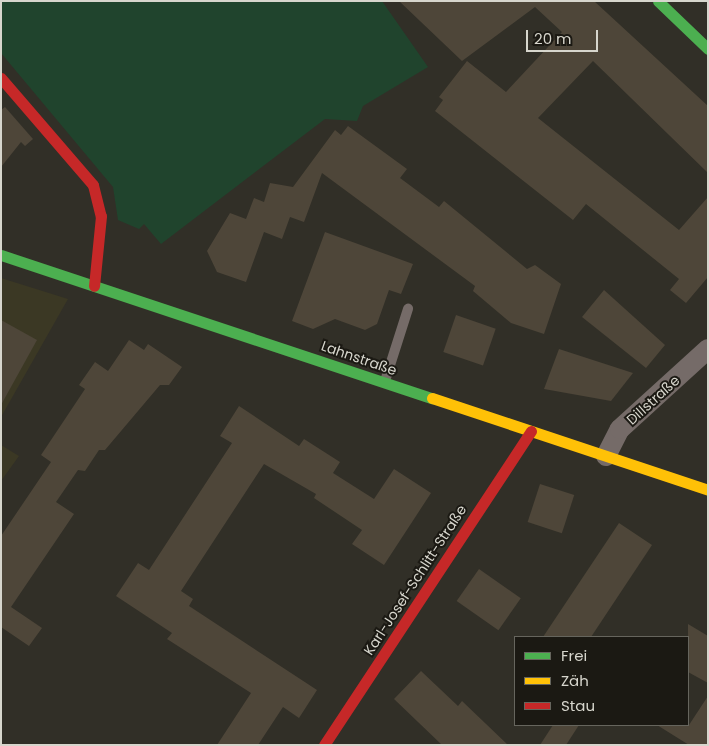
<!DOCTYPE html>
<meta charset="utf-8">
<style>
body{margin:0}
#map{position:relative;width:709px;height:746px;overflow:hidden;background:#312f27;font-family:Poppins,sans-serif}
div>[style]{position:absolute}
.built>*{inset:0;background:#3b3824}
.green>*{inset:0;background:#20442d}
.building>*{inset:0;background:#4e4639;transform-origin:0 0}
.lane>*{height:10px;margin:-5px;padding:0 5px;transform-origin:5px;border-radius:5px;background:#756b68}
.street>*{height:20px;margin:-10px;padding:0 10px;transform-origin:10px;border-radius:10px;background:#756b68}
.fast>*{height:11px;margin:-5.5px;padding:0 5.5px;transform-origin:5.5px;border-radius:5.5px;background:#4caf50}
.slow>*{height:11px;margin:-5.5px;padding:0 5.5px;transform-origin:5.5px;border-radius:5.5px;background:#ffc107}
.jam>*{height:11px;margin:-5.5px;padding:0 5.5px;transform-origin:5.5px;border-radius:5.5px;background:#c62828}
span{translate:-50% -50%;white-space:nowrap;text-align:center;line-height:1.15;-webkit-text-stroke:4px #1b1913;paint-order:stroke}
.street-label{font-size:14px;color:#d7d6cd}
.frame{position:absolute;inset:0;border:2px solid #d7d6cd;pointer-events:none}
.legend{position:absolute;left:514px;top:636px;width:175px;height:90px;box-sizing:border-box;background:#1b1913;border:1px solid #66655d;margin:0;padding:6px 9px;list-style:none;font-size:15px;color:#d7d6cd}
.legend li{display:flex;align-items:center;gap:10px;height:25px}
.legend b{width:25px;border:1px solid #66655d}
.scale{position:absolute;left:526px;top:30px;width:72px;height:22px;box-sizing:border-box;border:2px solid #d7d6cd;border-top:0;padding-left:6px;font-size:15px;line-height:18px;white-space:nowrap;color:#d7d6cd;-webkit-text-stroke:4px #1b1913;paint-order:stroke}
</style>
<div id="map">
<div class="built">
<div style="clip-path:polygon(1px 278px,68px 299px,1px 417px)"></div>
<div style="clip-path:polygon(1px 445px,19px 456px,1px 481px)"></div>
</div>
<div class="green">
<div style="clip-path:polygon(1px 1px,382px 1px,428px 67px,363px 106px,357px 121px,325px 119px,161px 244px,144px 224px,139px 229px,118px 220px,113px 187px,1px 53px)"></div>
</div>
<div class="building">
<div style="clip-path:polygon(399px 1px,594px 1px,708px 106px,708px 173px,593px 61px,538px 118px,679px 230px,708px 197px,708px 277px,686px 303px,670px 290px,679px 279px,586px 204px,573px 220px,435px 111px,443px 100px,439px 97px,467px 61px,506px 92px,562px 32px,535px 7px,462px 61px)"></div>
<div style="clip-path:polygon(5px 107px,33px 139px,25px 146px,21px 142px,1px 167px,1px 110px)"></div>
<div style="clip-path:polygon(348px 126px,407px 169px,400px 178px,439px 207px,444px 201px,527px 269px,535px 265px,561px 284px,544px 334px,511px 323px,473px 291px,475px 286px,322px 173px,304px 222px,290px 217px,282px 239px,264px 232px,246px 282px,217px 272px,207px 251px,230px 213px,246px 219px,254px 198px,264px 202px,270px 183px,293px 187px,335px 130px,341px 135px)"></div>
<div style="clip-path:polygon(325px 232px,413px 264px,401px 294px,389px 290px,377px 324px,365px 330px,335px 319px,313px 329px,292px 321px)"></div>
<div style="clip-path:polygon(604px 290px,665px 345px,646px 368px,582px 317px)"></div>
<div style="left:456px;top:315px;width:42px;height:39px;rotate:19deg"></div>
<div style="clip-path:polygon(1px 320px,37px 340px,1px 405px)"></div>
<div style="clip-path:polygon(129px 340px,144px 350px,148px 344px,182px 367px,169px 385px,160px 385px,105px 450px,99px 450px,85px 471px,78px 470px,56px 502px,74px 514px,11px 607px,42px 628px,29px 646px,1px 627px,1px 536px,51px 462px,41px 455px,85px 389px,79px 385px,95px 362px,108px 371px)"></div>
<div style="clip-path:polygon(559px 349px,633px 373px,611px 401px,544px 389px)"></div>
<div style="clip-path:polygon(239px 406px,299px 446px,304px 439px,340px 462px,333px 473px,374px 499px,394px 469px,431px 493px,384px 565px,352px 544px,362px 530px,314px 498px,316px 494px,264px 464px,181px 591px,193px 599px,189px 606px,317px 690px,299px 718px,283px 707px,258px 745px,217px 745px,251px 693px,167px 639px,172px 633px,116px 596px,138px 563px,149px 570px,232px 443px,220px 436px)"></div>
<div style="left:540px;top:484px;width:36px;height:40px;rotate:18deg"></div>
<div style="clip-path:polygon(619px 523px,652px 545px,591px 637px,543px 637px)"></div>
<div style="left:479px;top:569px;width:51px;height:39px;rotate:35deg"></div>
<div style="clip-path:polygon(688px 624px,708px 636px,708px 683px,688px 672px)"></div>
<div style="clip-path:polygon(421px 671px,458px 706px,462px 701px,508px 745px,442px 745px,394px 699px)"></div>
<div style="clip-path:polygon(708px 696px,708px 745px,689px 745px,657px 725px,689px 725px)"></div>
<div style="clip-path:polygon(553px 725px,579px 725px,566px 745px,540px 745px)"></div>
</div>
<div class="lane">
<div style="left:385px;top:381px;width:76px;rotate:-72.3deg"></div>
</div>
<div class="street">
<div style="left:606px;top:456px;width:30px;rotate:-63deg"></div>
<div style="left:620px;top:429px;width:119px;rotate:-42.3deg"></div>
</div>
<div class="fast">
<div style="left:658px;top:1px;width:69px;rotate:43.8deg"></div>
<div style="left:1px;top:255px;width:454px;rotate:18.4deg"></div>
</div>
<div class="slow">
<div style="left:432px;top:398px;width:291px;rotate:18.4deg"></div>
</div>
<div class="jam">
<div style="left:1px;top:78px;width:141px;rotate:49.3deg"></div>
<div style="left:93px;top:185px;width:32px;rotate:76deg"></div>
<div style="left:101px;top:216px;width:70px;rotate:95.7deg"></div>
<div style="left:324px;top:745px;width:376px;rotate:-56.6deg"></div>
</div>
<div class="street-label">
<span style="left:359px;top:358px;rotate:19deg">Lahnstraße</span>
<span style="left:653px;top:400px;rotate:-42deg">Dillstraße</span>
<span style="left:415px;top:580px;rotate:-57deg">Karl-Josef-Schlitt-Straße</span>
</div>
<div class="frame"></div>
<ul class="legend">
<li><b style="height:6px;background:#4caf50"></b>Frei</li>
<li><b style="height:6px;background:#ffc107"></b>Zäh</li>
<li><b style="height:6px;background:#c62828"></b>Stau</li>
</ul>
<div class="scale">20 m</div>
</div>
